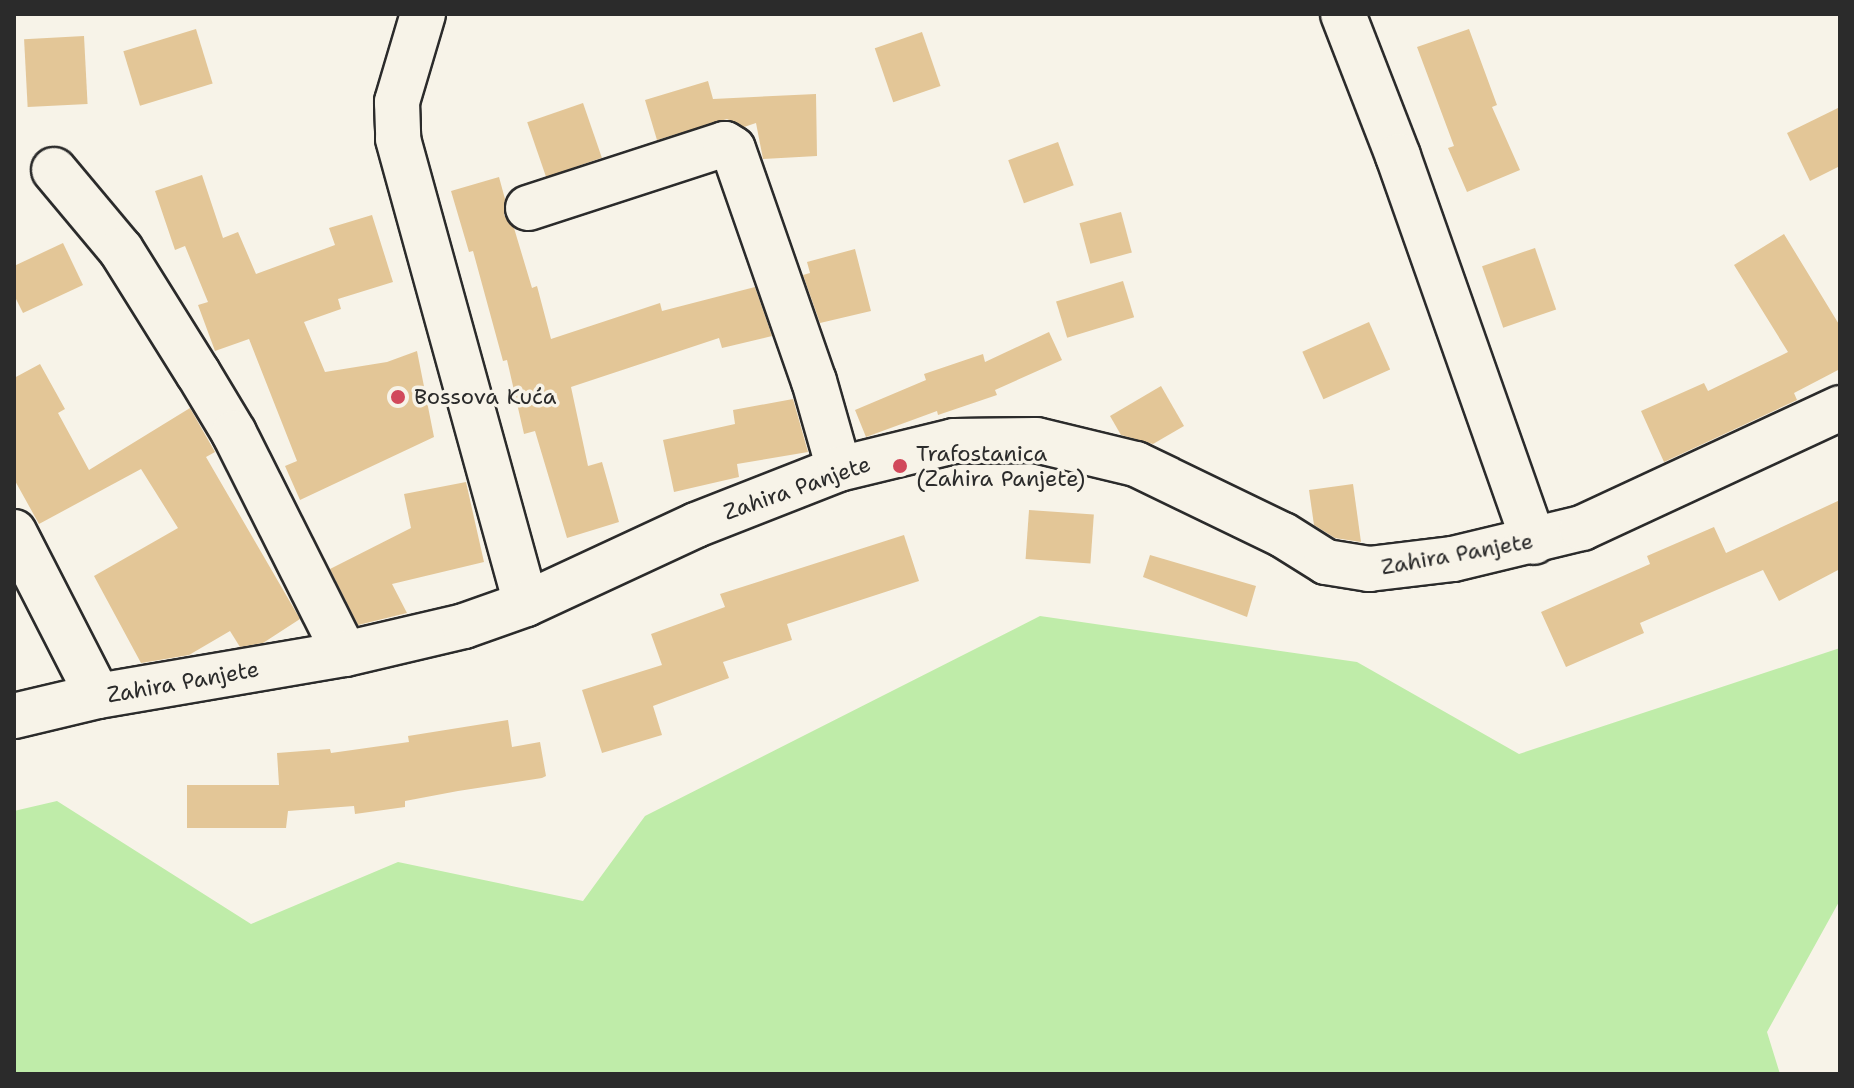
<!DOCTYPE html>
<meta charset="utf-8">
<style>
body{margin:0}
#map{position:relative;width:1854px;height:1088px;overflow:hidden;background:#f7f3e8;font-family:"Shantell Sans",sans-serif}
div>[style]{position:absolute}
.green>*{inset:0;background:#bfeca9}
.building>*{inset:0;background:#e3c697;transform-origin:0 0}
.roads{filter:drop-shadow(2px 0 #2b2b2b) drop-shadow(-2px 0 #2b2b2b) drop-shadow(0 2px #2b2b2b) drop-shadow(0 -2px #2b2b2b)}
.minor>*{height:44px;margin:-22px;padding:0 22px;transform-origin:22px;border-radius:22px;background:#f7f3e8}
.dots>*{width:22px;height:22px;translate:-50% -50%;box-sizing:border-box;border:4px solid #f7f3e8;border-radius:50%}
span{translate:-50% -50%;white-space:nowrap;text-align:center;line-height:1.15;-webkit-text-stroke:7px #f7f3e8;paint-order:stroke}
.poi-label{font-size:22px;color:#2b2b2b}
.left{translate:0 -50%;text-align:left}
.street-label{font-size:22px;color:#2b2b2b}
.frame{position:absolute;inset:0;border:16px solid #2b2b2b;pointer-events:none}
</style>
<div id="map">
<div class="green">
<div style="clip-path:polygon(1040px 616px,1357px 662px,1519px 754px,1840px 648px,1840px 900px,1767px 1032px,1780px 1074px,14px 1074px,14px 811px,57px 801px,251px 924px,398px 862px,583px 901px,645px 816px)"></div>
</div>
<div class="building">
<div style="left:196px;top:29px;width:57px;height:76px;rotate:73deg"></div>
<div style="clip-path:polygon(1469px 29px,1497px 105px,1492px 107px,1520px 170px,1467px 192px,1448px 148px,1454px 146px,1417px 47px)"></div>
<div style="left:922px;top:32px;width:57px;height:50px;rotate:71deg"></div>
<div style="left:84px;top:36px;width:68px;height:60px;rotate:87deg"></div>
<div style="clip-path:polygon(708px 81px,713px 99px,816px 94px,817px 156px,763px 159px,756px 123px,744px 127px,727px 119px,657px 140px,645px 100px)"></div>
<div style="left:583px;top:103px;width:58px;height:59px;rotate:71deg"></div>
<div style="clip-path:polygon(1840px 107px,1840px 166px,1810px 181px,1787px 133px)"></div>
<div style="left:1058px;top:142px;width:46px;height:53px;rotate:70deg"></div>
<div style="clip-path:polygon(202px 175px,223px 238px,238px 232px,256px 274px,335px 245px,329px 228px,372px 215px,393px 282px,338px 299px,341px 309px,304px 322px,325px 372px,387px 362px,417px 351px,434px 437px,300px 500px,285px 466px,297px 461px,249px 339px,215px 351px,198px 305px,208px 302px,185px 246px,175px 250px,155px 191px)"></div>
<div style="clip-path:polygon(499px 177px,505px 199px,504px 215px,514px 228px,532px 288px,537px 286px,551px 339px,660px 303px,662px 311px,755px 287px,772px 336px,722px 348px,719px 338px,571px 387px,588px 466px,602px 462px,619px 522px,567px 538px,535px 431px,524px 434px,507px 360px,503px 361px,473px 251px,469px 252px,451px 191px)"></div>
<div style="left:1121px;top:212px;width:42px;height:43px;rotate:75deg"></div>
<div style="clip-path:polygon(1784px 234px,1840px 326px,1840px 369px,1794px 393px,1797px 400px,1664px 462px,1641px 411px,1704px 383px,1708px 391px,1788px 352px,1734px 265px)"></div>
<div style="clip-path:polygon(63px 243px,83px 285px,23px 313px,14px 295px,14px 266px)"></div>
<div style="left:1535px;top:248px;width:65px;height:56px;rotate:71deg"></div>
<div style="clip-path:polygon(855px 249px,871px 311px,820px 323px,803px 275px,810px 273px,807px 262px)"></div>
<div style="left:1123px;top:281px;width:38px;height:70px;rotate:73deg"></div>
<div style="left:1369px;top:322px;width:52px;height:73px;rotate:66deg"></div>
<div style="clip-path:polygon(1049px 332px,1062px 360px,995px 390px,997px 395px,938px 415px,937px 411px,866px 437px,855px 410px,926px 380px,924px 374px,983px 354px,985px 362px)"></div>
<div style="clip-path:polygon(40px 364px,65px 409px,58px 413px,89px 470px,190px 408px,215px 452px,206px 457px,300px 619px,263px 643px,240px 647px,230px 631px,189px 655px,141px 663px,94px 576px,178px 528px,141px 469px,39px 524px,14px 479px,14px 378px)"></div>
<div style="clip-path:polygon(1161px 386px,1184px 426px,1153px 444px,1121px 435px,1110px 416px)"></div>
<div style="clip-path:polygon(793px 399px,808px 452px,737px 464px,739px 477px,674px 492px,663px 440px,735px 424px,733px 410px)"></div>
<div style="clip-path:polygon(466px 482px,484px 562px,392px 584px,407px 613px,358px 625px,330px 569px,411px 528px,404px 494px)"></div>
<div style="clip-path:polygon(1353px 484px,1361px 542px,1335px 538px,1314px 525px,1309px 490px)"></div>
<div style="clip-path:polygon(1840px 500px,1840px 569px,1779px 601px,1763px 570px,1640px 623px,1644px 633px,1566px 667px,1541px 612px,1650px 564px,1647px 556px,1714px 527px,1726px 553px)"></div>
<div style="left:1029px;top:510px;width:65px;height:49px;rotate:4deg"></div>
<div style="clip-path:polygon(904px 535px,919px 581px,787px 624px,792px 640px,723px 662px,729px 678px,653px 706px,662px 735px,602px 753px,582px 690px,662px 665px,651px 634px,725px 607px,720px 594px)"></div>
<div style="clip-path:polygon(1150px 555px,1256px 586px,1247px 617px,1143px 577px)"></div>
<div style="clip-path:polygon(508px 720px,512px 747px,540px 742px,546px 776px,542px 778px,458px 791px,405px 801px,405px 807px,355px 814px,354px 806px,288px 811px,286px 828px,187px 828px,187px 785px,279px 785px,277px 753px,330px 749px,331px 753px,409px 742px,408px 736px)"></div>
</div>
<div class="roads">
<div class="minor">
<div style="left:423px;top:14px;width:92px;rotate:106.5deg"></div>
<div style="left:397px;top:102px;width:37px;rotate:88deg"></div>
<div style="left:398px;top:139px;width:482px;rotate:74.6deg"></div>
<div style="left:1343px;top:14px;width:152px;rotate:68.8deg"></div>
<div style="left:1398px;top:156px;width:409px;rotate:70.6deg"></div>
<div style="left:54px;top:170px;width:104px;rotate:50.1deg"></div>
<div style="left:121px;top:250px;width:145px;rotate:58deg"></div>
<div style="left:198px;top:373px;width:70px;rotate:59deg"></div>
<div style="left:234px;top:433px;width:247px;rotate:63.3deg"></div>
<div style="left:528px;top:208px;width:207px;rotate:-18deg"></div>
<div style="left:725px;top:144px;width:9px;rotate:32deg"></div>
<div style="left:733px;top:149px;width:246px;rotate:70.8deg"></div>
<div style="left:814px;top:381px;width:91px;rotate:74.1deg"></div>
<div style="left:14px;top:532px;width:184px;rotate:62.9deg"></div>
<div style="left:14px;top:716px;width:86px;rotate:-13.4deg"></div>
<div style="left:98px;top:696px;width:251px;rotate:-9.7deg"></div>
<div style="left:345px;top:654px;width:122px;rotate:-13.2deg"></div>
<div style="left:464px;top:626px;width:66px;rotate:-19.5deg"></div>
<div style="left:526px;top:604px;width:187px;rotate:-24.9deg"></div>
<div style="left:696px;top:525px;width:154px;rotate:-21.4deg"></div>
<div style="left:839px;top:469px;width:118px;rotate:-13.7deg"></div>
<div style="left:954px;top:441px;width:82px;rotate:-0.7deg"></div>
<div style="left:1036px;top:440px;width:103px;rotate:13.5deg"></div>
<div style="left:1136px;top:464px;width:163px;rotate:25.8deg"></div>
<div style="left:1283px;top:535px;width:51px;rotate:32.1deg"></div>
<div style="left:1326px;top:562px;width:44px;rotate:9.2deg"></div>
<div style="left:1369px;top:569px;width:85px;rotate:-6.8deg"></div>
<div style="left:1453px;top:559px;width:133px;rotate:-13.5deg"></div>
<div style="left:1582px;top:528px;width:285px;rotate:-24.9deg"></div>
</div>
</div>
<div class="dots">
<div style="left:398px;top:397px;background:#d1495b"></div>
<div style="left:900px;top:466px;background:#d1495b"></div>
</div>
<div class="poi-label">
<span class="left" style="left:414px;top:397px">Bossova Kuća</span>
<span class="left" style="left:916px;top:466px">Trafostanica<br>(Zahira Panjete)</span>
</div>
<div class="street-label">
<span style="left:797px;top:488px;rotate:-19deg">Zahira Panjete</span>
<span style="left:1457px;top:554px;rotate:-10deg">Zahira Panjete</span>
<span style="left:183px;top:682px;rotate:-10deg">Zahira Panjete</span>
</div>
<div class="frame"></div>
</div>
